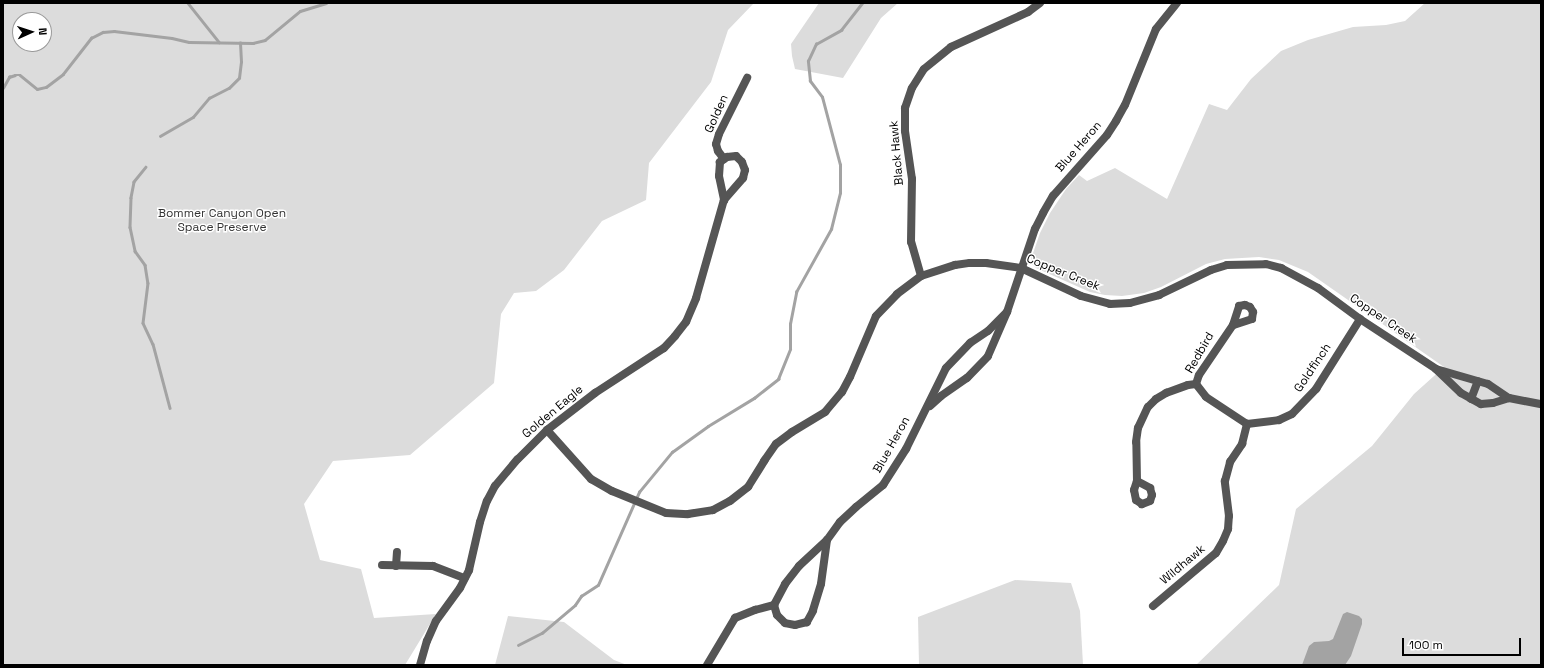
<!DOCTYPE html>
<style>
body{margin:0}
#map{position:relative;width:1544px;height:668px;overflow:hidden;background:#fff;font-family:"Space Grotesk",sans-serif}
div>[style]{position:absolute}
.green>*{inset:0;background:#dcdcdc}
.water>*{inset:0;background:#a3a3a3}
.stream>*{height:2.5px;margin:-1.25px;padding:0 1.25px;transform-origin:1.25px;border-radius:1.25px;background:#a3a3a3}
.street>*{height:8px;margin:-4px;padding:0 4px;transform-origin:4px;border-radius:4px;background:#555}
span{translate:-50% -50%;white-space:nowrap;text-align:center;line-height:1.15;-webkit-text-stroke:3px #fff;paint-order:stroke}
.street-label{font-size:12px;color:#000}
.park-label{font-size:12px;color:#333}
.frame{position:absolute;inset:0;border:4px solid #000;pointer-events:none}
.north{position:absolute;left:12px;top:12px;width:40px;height:40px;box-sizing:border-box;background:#fff;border:1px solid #999;border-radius:50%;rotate:87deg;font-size:11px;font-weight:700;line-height:16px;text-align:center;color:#000}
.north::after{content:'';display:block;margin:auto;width:14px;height:18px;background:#000;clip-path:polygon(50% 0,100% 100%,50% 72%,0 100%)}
.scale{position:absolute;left:1402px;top:638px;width:119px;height:18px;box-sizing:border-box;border:2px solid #000;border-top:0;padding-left:5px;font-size:12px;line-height:14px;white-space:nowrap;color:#000;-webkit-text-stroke:3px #fff;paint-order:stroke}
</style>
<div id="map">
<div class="green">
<div style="clip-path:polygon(evenodd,3px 3px,754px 3px,728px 30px,711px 82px,649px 163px,646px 200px,602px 221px,564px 270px,536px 291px,514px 293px,501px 314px,494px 383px,410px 455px,333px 461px,304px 504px,320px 560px,361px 569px,374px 618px,436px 614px,405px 665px,3px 665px,3px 3px,20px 20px,44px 20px,44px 44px,20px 44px,20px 20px)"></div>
<div style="clip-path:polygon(819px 3px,898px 3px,881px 18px,843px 78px,795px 69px,792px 56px,791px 44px)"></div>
<div style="clip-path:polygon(1425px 3px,1541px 3px,1541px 665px,1196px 665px,1279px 585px,1296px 509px,1372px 446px,1414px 394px,1444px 367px,1308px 272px,1279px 260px,1259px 257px,1225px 259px,1206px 264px,1161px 287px,1144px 293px,1122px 296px,1105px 295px,1090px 292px,1036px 268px,1032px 264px,1031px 259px,1040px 233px,1050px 213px,1066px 189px,1079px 175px,1087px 181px,1115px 168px,1167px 199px,1209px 104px,1227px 110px,1251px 79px,1281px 51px,1308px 40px,1353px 27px,1386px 25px,1405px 21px)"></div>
<div style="clip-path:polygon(1015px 580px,1071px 583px,1080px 611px,1083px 665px,919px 665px,918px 617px)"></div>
<div style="clip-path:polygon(508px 616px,564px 622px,614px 660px,627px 665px,495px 665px)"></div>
</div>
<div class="water">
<div style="clip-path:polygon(1347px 612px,1359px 616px,1362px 619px,1362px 624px,1351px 656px,1345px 665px,1302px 665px,1309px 646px,1314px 642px,1329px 641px,1333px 639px,1343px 614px)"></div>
</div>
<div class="stream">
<div style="left:188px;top:3px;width:50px;rotate:51.5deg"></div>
<div style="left:3px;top:88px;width:13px;rotate:-61deg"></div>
<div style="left:9px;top:77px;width:6px;rotate:-18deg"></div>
<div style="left:15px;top:75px;width:5px"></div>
<div style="left:20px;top:75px;width:22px;rotate:39deg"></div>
<div style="left:37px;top:89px;width:9px;rotate:-13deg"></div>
<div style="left:46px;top:87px;width:21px;rotate:-37deg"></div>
<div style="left:63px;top:74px;width:46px;rotate:-52.1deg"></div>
<div style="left:91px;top:38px;width:13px;rotate:-27deg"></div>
<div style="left:103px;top:32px;width:11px;rotate:-5deg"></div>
<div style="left:114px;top:31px;width:58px;rotate:6.9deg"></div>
<div style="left:172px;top:38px;width:17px;rotate:13deg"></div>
<div style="left:189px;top:42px;width:64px;rotate:0.9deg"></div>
<div style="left:253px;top:43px;width:12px;rotate:-14deg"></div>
<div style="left:265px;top:40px;width:45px;rotate:-39.6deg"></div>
<div style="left:300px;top:11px;width:27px;rotate:-17deg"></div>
<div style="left:160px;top:136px;width:38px;rotate:-30deg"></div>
<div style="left:193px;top:117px;width:25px;rotate:-50deg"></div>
<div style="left:209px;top:98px;width:22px;rotate:-27deg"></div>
<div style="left:229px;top:88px;width:14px;rotate:-45deg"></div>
<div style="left:239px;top:78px;width:16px;rotate:-83deg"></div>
<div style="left:241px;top:62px;width:19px;rotate:-93deg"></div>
<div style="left:146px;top:167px;width:19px;rotate:129deg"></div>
<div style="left:134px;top:182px;width:16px;rotate:101deg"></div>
<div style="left:131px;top:198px;width:29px;rotate:92deg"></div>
<div style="left:130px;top:227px;width:25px;rotate:78deg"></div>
<div style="left:135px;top:251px;width:17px;rotate:54deg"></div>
<div style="left:145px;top:265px;width:18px;rotate:81deg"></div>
<div style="left:148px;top:283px;width:40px;rotate:97.1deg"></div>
<div style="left:143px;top:323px;width:23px;rotate:65deg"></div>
<div style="left:153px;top:344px;width:66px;rotate:75.1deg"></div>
<div style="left:518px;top:645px;width:27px;rotate:-27deg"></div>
<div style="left:542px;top:633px;width:43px;rotate:-40.3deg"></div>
<div style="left:575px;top:605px;width:11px;rotate:-56deg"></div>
<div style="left:581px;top:596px;width:20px;rotate:-33deg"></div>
<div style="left:598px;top:585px;width:102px;rotate:-66.2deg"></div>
<div style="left:639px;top:492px;width:52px;rotate:-50.5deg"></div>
<div style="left:672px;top:452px;width:44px;rotate:-35.8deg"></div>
<div style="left:708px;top:426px;width:54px;rotate:-31.3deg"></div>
<div style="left:754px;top:398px;width:31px;rotate:-38deg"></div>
<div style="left:778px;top:379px;width:32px;rotate:-68deg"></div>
<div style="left:790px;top:349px;width:25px;rotate:-90deg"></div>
<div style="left:790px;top:324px;width:33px;rotate:-79deg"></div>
<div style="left:796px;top:292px;width:72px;rotate:-60.9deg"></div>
<div style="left:831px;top:229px;width:37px;rotate:-76deg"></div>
<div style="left:840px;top:193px;width:28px;rotate:-90deg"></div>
<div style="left:840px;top:165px;width:70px;rotate:-104.8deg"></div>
<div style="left:822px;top:97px;width:20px;rotate:-127deg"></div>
<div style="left:810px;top:81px;width:20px;rotate:-96deg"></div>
<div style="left:808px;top:61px;width:19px;rotate:-65deg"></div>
<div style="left:816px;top:44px;width:29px;rotate:-29deg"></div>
<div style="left:841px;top:30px;width:34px;rotate:-52deg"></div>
</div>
<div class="street">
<div style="left:724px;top:159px;width:10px;rotate:-127deg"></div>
<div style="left:718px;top:151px;width:7px;rotate:-106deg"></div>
<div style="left:716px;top:144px;width:10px;rotate:-73deg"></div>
<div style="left:719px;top:134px;width:63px;rotate:-63.4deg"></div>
<div style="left:921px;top:276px;width:35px;rotate:-106deg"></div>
<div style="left:911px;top:242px;width:63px;rotate:-89.1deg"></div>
<div style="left:912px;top:179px;width:49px;rotate:-98.3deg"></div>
<div style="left:905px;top:131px;width:23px;rotate:-90deg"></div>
<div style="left:905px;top:108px;width:21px;rotate:-71deg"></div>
<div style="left:912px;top:88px;width:22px;rotate:-58deg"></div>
<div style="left:924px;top:69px;width:35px;rotate:-39deg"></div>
<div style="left:951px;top:47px;width:85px;rotate:-24.4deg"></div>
<div style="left:1028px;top:12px;width:15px;rotate:-37deg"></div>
<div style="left:1437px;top:370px;width:33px;rotate:44deg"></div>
<div style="left:1461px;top:393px;width:23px;rotate:29deg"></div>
<div style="left:1481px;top:404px;width:12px;rotate:-5deg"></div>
<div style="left:1493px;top:403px;width:17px;rotate:-17deg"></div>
<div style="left:1196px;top:384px;width:16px;rotate:52deg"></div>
<div style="left:1206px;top:397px;width:49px;rotate:33.4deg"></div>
<div style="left:1247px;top:424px;width:32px;rotate:-7deg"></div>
<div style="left:1279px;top:420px;width:14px;rotate:-25deg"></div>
<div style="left:1292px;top:414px;width:35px;rotate:-46deg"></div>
<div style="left:1316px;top:389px;width:83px;rotate:-57.8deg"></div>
<div style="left:1196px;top:384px;width:9px;rotate:-72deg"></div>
<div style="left:1199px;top:375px;width:60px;rotate:-55.8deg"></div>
<div style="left:1233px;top:325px;width:20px;rotate:-72deg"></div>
<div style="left:1239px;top:306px;width:6px;rotate:-9deg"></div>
<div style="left:1245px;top:305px;width:5px;rotate:22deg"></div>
<div style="left:1250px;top:307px;width:6px;rotate:59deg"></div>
<div style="left:1253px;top:312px;width:7px;rotate:98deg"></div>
<div style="left:1252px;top:319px;width:20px;rotate:162deg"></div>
<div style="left:1471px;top:399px;width:19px;rotate:-69deg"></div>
<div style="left:930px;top:406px;width:15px;rotate:-42deg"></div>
<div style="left:941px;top:396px;width:32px;rotate:-35deg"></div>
<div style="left:967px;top:378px;width:30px;rotate:-46deg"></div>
<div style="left:988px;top:356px;width:48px;rotate:-66.6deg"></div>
<div style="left:1007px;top:312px;width:88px;rotate:-71.4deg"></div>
<div style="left:1035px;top:229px;width:18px;rotate:-63deg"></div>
<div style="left:1043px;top:213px;width:20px;rotate:-60deg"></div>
<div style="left:1053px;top:196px;width:81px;rotate:-48.5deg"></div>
<div style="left:1107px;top:135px;width:17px;rotate:-57deg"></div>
<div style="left:1116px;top:121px;width:18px;rotate:-61deg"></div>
<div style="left:1125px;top:105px;width:82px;rotate:-67.8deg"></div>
<div style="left:1156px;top:29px;width:33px;rotate:-51deg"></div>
<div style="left:547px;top:430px;width:66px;rotate:48.1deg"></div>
<div style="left:591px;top:479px;width:24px;rotate:30deg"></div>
<div style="left:612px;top:491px;width:58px;rotate:22.2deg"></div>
<div style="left:666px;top:513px;width:22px;rotate:3deg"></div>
<div style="left:688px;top:514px;width:25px;rotate:-9deg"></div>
<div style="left:713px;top:510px;width:19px;rotate:-28deg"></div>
<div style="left:730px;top:501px;width:23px;rotate:-38deg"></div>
<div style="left:748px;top:487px;width:31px;rotate:-58deg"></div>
<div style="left:764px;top:461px;width:21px;rotate:-55deg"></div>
<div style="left:776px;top:444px;width:20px;rotate:-37deg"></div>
<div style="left:792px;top:432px;width:39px;rotate:-31deg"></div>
<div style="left:825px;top:412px;width:26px;rotate:-50deg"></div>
<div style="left:842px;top:392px;width:17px;rotate:-62deg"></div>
<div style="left:850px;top:377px;width:66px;rotate:-66.9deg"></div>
<div style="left:876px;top:316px;width:30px;rotate:-46deg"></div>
<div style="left:897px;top:294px;width:30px;rotate:-37deg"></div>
<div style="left:921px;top:276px;width:36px;rotate:-18deg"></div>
<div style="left:955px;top:265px;width:15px;rotate:-8deg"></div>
<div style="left:970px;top:263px;width:16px"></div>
<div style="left:986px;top:263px;width:35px;rotate:8deg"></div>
<div style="left:1021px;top:268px;width:66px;rotate:25deg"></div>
<div style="left:1081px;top:296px;width:30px;rotate:15deg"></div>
<div style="left:1110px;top:304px;width:20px;rotate:-3deg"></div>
<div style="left:1130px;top:303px;width:30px;rotate:-15deg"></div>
<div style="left:1159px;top:295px;width:58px;rotate:-25.7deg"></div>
<div style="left:1211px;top:270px;width:17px;rotate:-17deg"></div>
<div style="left:1227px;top:265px;width:39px;rotate:-1deg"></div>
<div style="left:1266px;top:264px;width:16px;rotate:15deg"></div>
<div style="left:1281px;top:268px;width:42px;rotate:28.4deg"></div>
<div style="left:1318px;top:288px;width:52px;rotate:36.4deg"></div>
<div style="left:1360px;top:319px;width:91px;rotate:33.3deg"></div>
<div style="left:1436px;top:369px;width:54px;rotate:16.1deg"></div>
<div style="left:1488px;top:384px;width:25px;rotate:34deg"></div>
<div style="left:1509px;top:398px;width:33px;rotate:11deg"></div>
<div style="left:1137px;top:481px;width:15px;rotate:28deg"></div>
<div style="left:1150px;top:488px;width:7px;rotate:74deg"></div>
<div style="left:1152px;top:495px;width:6px;rotate:108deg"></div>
<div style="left:1150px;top:501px;width:9px;rotate:159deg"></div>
<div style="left:1142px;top:504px;width:7px;rotate:-146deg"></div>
<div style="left:1136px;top:500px;width:10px;rotate:-101deg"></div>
<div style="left:1134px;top:490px;width:9px;rotate:-72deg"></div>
<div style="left:1137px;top:481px;width:39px;rotate:-91deg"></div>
<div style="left:1136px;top:442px;width:14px;rotate:-82deg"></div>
<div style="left:1138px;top:428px;width:23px;rotate:-65deg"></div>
<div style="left:1148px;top:407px;width:11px;rotate:-45deg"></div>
<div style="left:1156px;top:399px;width:12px;rotate:-31deg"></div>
<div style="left:1166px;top:393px;width:23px;rotate:-20deg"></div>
<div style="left:1188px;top:385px;width:8px;rotate:-7deg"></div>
<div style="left:827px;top:540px;width:44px;rotate:97.8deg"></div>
<div style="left:821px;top:584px;width:28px;rotate:107deg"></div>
<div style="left:813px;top:611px;width:13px;rotate:119deg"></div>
<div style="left:807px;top:622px;width:12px;rotate:166deg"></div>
<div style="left:795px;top:625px;width:10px;rotate:-169deg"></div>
<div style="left:785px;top:623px;width:11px;rotate:-135deg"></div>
<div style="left:777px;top:615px;width:10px;rotate:-107deg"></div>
<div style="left:774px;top:605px;width:24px;rotate:-62deg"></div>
<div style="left:785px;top:584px;width:23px;rotate:-52deg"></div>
<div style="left:799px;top:566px;width:38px;rotate:-43deg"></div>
<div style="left:827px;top:540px;width:22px;rotate:-54deg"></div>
<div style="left:840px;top:522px;width:22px;rotate:-43deg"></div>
<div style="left:856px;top:507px;width:35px;rotate:-39deg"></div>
<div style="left:883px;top:485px;width:43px;rotate:-57.4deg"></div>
<div style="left:906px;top:449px;width:90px;rotate:-63.7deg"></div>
<div style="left:946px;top:368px;width:35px;rotate:-46deg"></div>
<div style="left:970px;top:343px;width:22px;rotate:-34deg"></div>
<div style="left:988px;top:331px;width:27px;rotate:-45deg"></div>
<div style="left:382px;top:565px;width:51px;rotate:1.1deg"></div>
<div style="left:433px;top:566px;width:34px;rotate:21deg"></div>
<div style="left:396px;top:566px;width:14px;rotate:-86deg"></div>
<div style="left:1153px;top:606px;width:82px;rotate:-40.1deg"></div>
<div style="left:1216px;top:553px;width:14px;rotate:-60deg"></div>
<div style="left:1223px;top:541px;width:13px;rotate:-67deg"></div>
<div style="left:1228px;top:529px;width:13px;rotate:-86deg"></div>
<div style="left:1229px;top:516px;width:35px;rotate:-97deg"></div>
<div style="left:1225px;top:481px;width:20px;rotate:-75deg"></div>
<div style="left:1230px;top:462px;width:22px;rotate:-56deg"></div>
<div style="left:1242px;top:444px;width:21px;rotate:-76deg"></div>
<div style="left:420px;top:665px;width:25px;rotate:-74deg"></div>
<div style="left:427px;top:641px;width:22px;rotate:-66deg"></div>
<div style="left:436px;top:621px;width:41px;rotate:-54deg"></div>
<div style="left:460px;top:588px;width:20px;rotate:-63deg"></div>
<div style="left:469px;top:570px;width:49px;rotate:-77.1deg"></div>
<div style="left:480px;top:522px;width:22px;rotate:-72deg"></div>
<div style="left:487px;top:501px;width:17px;rotate:-62deg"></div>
<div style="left:495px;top:486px;width:35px;rotate:-50deg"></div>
<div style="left:518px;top:459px;width:41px;rotate:-45deg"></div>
<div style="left:547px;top:430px;width:61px;rotate:-37.6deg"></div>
<div style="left:595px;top:393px;width:82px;rotate:-33.1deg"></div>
<div style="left:664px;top:348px;width:16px;rotate:-47deg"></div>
<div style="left:675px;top:336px;width:18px;rotate:-52deg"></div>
<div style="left:686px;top:322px;width:26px;rotate:-67deg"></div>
<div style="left:696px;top:298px;width:102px;rotate:-74.1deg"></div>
<div style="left:724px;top:200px;width:29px;rotate:-49deg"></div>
<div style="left:743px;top:178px;width:8px;rotate:-76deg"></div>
<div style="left:745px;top:170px;width:9px;rotate:-111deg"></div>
<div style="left:742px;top:162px;width:8px;rotate:-135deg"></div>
<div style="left:736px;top:156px;width:9px;rotate:174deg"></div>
<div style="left:727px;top:157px;width:9px;rotate:144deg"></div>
<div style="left:720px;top:162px;width:14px;rotate:94deg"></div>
<div style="left:719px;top:176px;width:25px;rotate:78deg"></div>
<div style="left:707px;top:665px;width:55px;rotate:-59.2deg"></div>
<div style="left:735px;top:618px;width:22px;rotate:-22deg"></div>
<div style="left:755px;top:610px;width:20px;rotate:-15deg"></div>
</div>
<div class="street-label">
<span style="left:717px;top:114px;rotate:-66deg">Golden</span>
<span style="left:1079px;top:147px;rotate:-49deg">Blue Heron</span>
<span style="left:897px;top:153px;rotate:-95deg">Black Hawk</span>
<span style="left:1063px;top:273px;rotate:22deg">Copper Creek</span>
<span style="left:1383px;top:319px;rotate:34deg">Copper Creek</span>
<span style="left:1200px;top:353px;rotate:-60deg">Redbird</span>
<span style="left:1313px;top:368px;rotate:-56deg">Goldfinch</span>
<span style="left:553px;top:412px;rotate:-40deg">Golden Eagle</span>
<span style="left:892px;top:445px;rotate:-61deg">Blue Heron</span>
<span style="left:1183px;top:565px;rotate:-40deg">Wildhawk</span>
</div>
<div class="park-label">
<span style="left:222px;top:221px">Bommer Canyon Open<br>Space Preserve</span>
</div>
<div class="frame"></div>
<div class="north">N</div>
<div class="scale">100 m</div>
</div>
